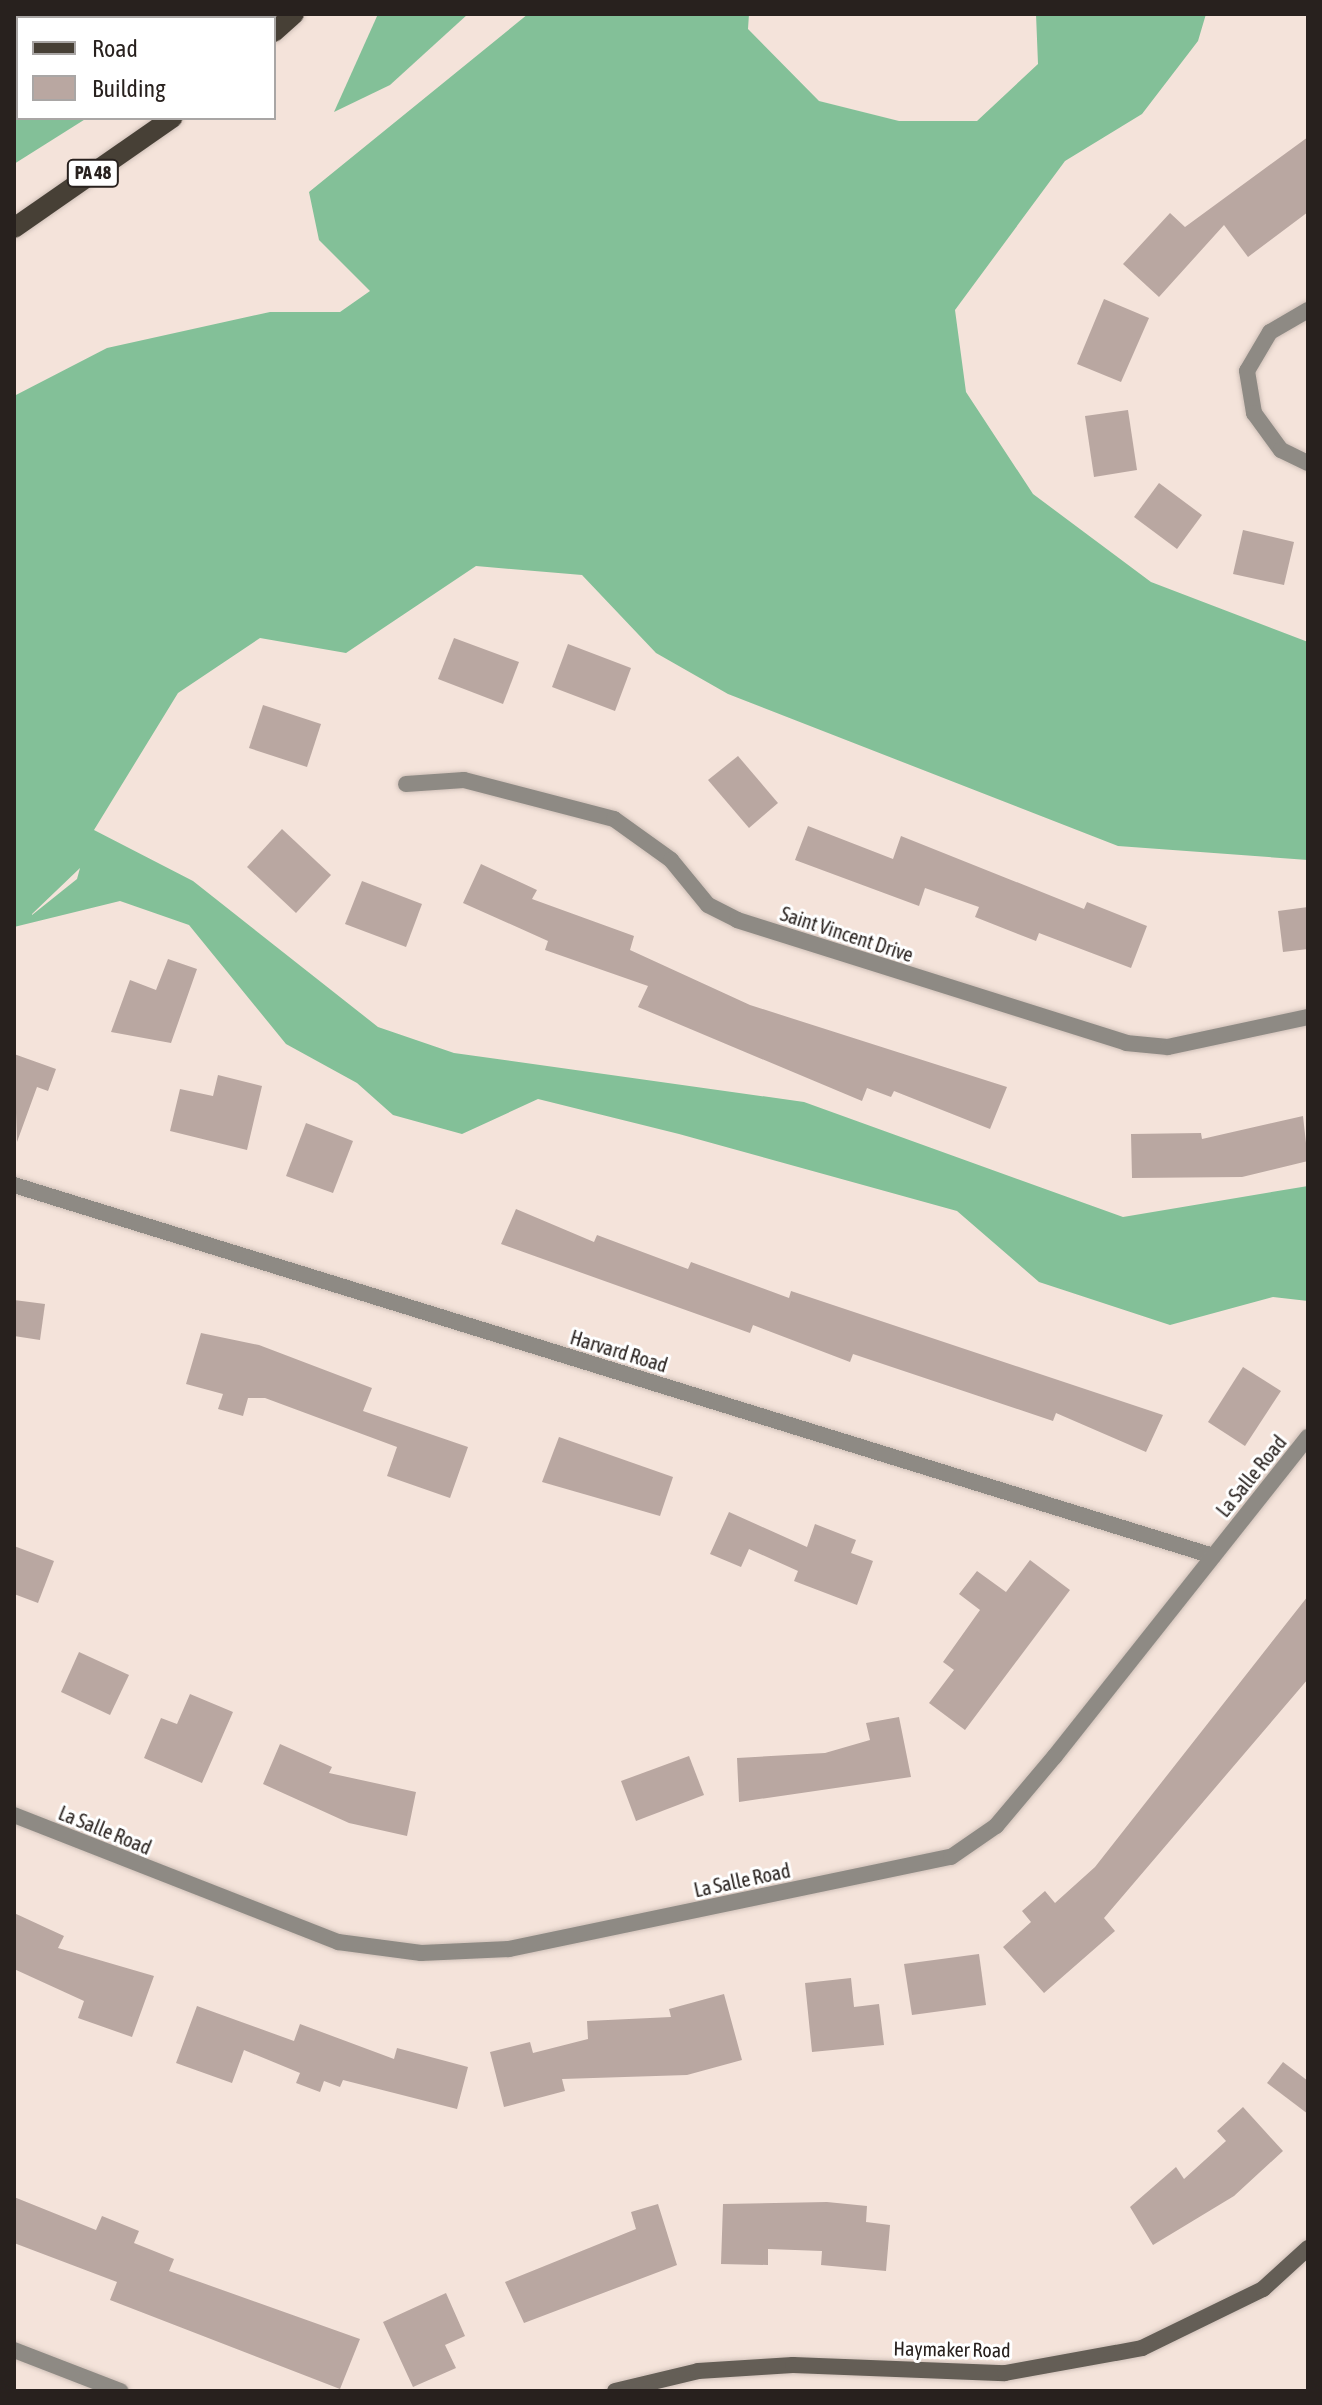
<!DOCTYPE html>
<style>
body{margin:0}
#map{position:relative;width:1322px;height:2405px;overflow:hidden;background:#f4e3da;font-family:"Asap Condensed",sans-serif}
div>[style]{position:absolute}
.forest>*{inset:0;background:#83c098}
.building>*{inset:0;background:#b9a7a1}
.roads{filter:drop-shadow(0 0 2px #cfc0b8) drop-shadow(0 0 2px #cfc0b8)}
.minor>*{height:16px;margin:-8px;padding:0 8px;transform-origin:8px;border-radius:8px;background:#8e8a84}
.secondary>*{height:16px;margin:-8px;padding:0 8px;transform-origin:8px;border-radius:8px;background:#645e56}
.primary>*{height:20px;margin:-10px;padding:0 10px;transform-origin:10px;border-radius:10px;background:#474036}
span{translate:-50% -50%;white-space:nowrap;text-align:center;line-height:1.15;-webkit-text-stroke:6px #fff;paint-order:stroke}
.shield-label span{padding:2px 6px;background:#fff;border:2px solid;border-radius:6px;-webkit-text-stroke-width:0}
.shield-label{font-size:18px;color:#28211e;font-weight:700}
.street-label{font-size:20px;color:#28211e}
.frame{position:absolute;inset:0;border:16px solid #28211e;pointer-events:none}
.legend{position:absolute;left:16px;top:16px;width:260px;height:104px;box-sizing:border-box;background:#fff;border:2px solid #a9a6a5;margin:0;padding:10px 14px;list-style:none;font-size:24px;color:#28211e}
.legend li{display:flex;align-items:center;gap:16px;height:40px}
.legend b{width:40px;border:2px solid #a9a6a5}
</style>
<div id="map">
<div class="forest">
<div style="clip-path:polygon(14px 14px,197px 14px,18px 18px,18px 118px,87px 118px,14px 164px)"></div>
<div style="clip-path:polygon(378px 14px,468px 14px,390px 85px,334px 112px)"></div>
<div style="clip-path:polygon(evenodd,528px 14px,749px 14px,748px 29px,819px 101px,899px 121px,977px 121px,1038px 64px,1036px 14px,1206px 14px,1198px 41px,1142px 114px,1065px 161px,955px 310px,966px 392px,1033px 494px,1151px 582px,1308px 642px,1308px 860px,1118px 846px,728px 694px,656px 653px,582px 575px,476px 566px,346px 653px,260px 638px,178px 693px,94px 830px,193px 881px,378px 1027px,454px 1053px,804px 1102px,1123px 1217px,1308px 1186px,1308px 1301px,1273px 1297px,1170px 1325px,1039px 1282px,957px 1211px,679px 1134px,538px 1099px,462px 1134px,393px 1115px,357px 1083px,286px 1044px,189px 925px,120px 901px,14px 927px,14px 396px,107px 348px,270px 312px,340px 312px,370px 291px,319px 240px,309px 192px,528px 14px,80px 868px,77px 879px,32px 915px,32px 914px,80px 868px)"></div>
</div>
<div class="building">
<div style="clip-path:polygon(1308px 137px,1308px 212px,1248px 257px,1224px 225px,1159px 297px,1123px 264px,1170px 213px,1185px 227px)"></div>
<div style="clip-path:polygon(1104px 299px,1149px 318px,1121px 382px,1077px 364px)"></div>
<div style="clip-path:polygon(1128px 410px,1137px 470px,1094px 477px,1085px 416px)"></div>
<div style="clip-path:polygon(1159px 483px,1202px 515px,1177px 549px,1134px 517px)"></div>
<div style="clip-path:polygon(1243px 530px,1294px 542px,1284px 585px,1233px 574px)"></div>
<div style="clip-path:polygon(454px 638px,519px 662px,503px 704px,438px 679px)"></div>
<div style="clip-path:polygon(568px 644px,631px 668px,615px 711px,552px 687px)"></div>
<div style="clip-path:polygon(263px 705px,321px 724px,307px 767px,249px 748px)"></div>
<div style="clip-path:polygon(738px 756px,778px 803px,749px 828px,708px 780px)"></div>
<div style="clip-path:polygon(808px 826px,893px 859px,901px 836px,1084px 909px,1087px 902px,1147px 926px,1131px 968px,1039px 933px,1036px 941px,975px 917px,979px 907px,925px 888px,919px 906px,795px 860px)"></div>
<div style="clip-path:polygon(282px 829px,331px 875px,296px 913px,247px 867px)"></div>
<div style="clip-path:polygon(481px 864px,537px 890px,532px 899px,634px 936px,630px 950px,750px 1005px,1007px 1087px,990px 1129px,894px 1091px,891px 1097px,867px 1088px,862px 1101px,638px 1007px,648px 986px,545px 950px,548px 941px,463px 903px)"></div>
<div style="clip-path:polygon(362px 881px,422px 904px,406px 947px,345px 924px)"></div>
<div style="clip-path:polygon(1308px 907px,1308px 949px,1283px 952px,1278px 911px)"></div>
<div style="clip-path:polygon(168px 959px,197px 969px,171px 1043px,111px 1032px,130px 980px,156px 990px)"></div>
<div style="clip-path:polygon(14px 1054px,56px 1069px,48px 1091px,37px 1087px,17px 1142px)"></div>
<div style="clip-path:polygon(218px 1075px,262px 1086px,247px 1150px,170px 1131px,180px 1089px,213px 1096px)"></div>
<div style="clip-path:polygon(1303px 1116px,1308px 1161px,1242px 1177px,1132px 1178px,1131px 1134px,1201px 1133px,1202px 1139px)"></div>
<div style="clip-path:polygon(306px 1123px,353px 1141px,333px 1193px,286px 1176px)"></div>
<div style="clip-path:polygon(516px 1209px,594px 1242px,597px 1235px,688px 1269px,691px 1262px,789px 1298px,791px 1291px,1163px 1415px,1146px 1452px,1056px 1413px,1053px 1421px,853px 1354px,850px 1362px,753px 1325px,750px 1333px,501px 1244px)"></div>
<div style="clip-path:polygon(14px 1300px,45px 1304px,40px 1340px,14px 1336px)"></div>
<div style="clip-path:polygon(201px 1333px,259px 1345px,372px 1388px,363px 1411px,468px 1447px,450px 1498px,387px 1476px,397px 1447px,265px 1398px,248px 1398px,243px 1416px,218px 1409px,223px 1394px,186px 1384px)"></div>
<div style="clip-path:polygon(1243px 1367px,1281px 1391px,1245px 1446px,1208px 1422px)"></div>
<div style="clip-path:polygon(559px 1437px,673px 1477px,660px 1516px,542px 1482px)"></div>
<div style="clip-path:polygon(729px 1512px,807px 1547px,815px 1524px,856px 1540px,851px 1553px,873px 1561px,857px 1605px,794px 1581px,798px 1571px,749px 1549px,741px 1567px,710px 1554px)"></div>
<div style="clip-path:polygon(14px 1546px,54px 1561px,38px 1603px,14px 1594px)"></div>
<div style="clip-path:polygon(1030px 1560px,1070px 1590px,965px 1730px,929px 1703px,954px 1670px,943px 1662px,980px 1610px,959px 1594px,977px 1571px,1006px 1592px)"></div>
<div style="clip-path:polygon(1308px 1596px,1308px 1679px,1104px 1918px,1115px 1931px,1044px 1993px,1003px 1947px,1031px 1922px,1022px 1911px,1045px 1891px,1055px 1903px,1095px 1867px)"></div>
<div style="clip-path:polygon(79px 1652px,129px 1675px,110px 1715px,61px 1692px)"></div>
<div style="clip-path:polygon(190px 1694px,233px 1712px,202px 1783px,144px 1758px,161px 1718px,177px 1724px)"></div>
<div style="clip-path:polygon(899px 1717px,911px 1777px,739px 1802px,737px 1758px,825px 1753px,870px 1740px,866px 1723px)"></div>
<div style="clip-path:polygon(280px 1744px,332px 1767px,329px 1773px,416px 1792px,407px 1836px,349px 1823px,263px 1784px)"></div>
<div style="clip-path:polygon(689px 1756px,704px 1795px,636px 1821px,621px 1781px)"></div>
<div style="clip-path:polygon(14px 1913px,64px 1936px,58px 1948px,154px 1976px,132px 2037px,78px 2018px,84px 2001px,14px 1969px)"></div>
<div style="clip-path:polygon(979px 1954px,986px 2005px,912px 2015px,904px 1964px)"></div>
<div style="clip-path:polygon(851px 1978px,854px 2007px,879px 2004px,884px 2045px,812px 2052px,805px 1983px)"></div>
<div style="clip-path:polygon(724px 1994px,742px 2060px,687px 2075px,562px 2079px,565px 2091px,504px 2107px,490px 2052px,530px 2042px,533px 2053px,588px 2039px,587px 2021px,671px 2017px,669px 2009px)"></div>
<div style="clip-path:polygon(197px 2006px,294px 2041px,300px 2024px,394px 2059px,397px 2048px,468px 2067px,457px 2109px,343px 2080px,340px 2087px,324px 2081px,320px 2092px,296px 2083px,300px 2073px,244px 2050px,232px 2083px,176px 2063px)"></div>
<div style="clip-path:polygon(1283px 2062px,1308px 2081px,1308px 2114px,1267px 2083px)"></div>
<div style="clip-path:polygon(1243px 2107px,1283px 2151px,1234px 2196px,1153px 2245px,1130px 2207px,1176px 2167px,1184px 2179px,1226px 2141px,1217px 2131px)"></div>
<div style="clip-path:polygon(14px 2197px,96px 2230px,102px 2216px,139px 2231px,134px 2243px,174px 2259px,169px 2271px,360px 2339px,340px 2389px,110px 2300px,117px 2282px,14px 2243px)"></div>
<div style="clip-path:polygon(827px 2202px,867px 2206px,866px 2222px,890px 2225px,886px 2271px,821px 2265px,822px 2251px,768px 2249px,768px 2265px,721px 2264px,723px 2204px)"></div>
<div style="clip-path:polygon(658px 2204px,677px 2265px,524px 2323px,505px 2282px,636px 2229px,631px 2212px)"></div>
<div style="clip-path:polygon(446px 2293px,465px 2336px,445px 2345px,456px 2368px,413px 2387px,383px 2322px)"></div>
</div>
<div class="roads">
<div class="minor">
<div style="left:1308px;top:310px;width:44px;rotate:149.9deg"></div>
<div style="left:1270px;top:332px;width:45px;rotate:120.5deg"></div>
<div style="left:1247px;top:371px;width:43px;rotate:80.5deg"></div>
<div style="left:1254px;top:413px;width:46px;rotate:53.9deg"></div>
<div style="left:1281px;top:450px;width:30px;rotate:26deg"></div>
<div style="left:406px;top:784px;width:58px;rotate:-3.9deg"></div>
<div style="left:464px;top:780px;width:155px;rotate:14.6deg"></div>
<div style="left:614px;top:819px;width:70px;rotate:35.7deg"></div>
<div style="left:671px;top:860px;width:58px;rotate:50.6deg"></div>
<div style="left:708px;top:905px;width:33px;rotate:27deg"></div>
<div style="left:737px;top:920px;width:408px;rotate:17.5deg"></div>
<div style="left:1126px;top:1043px;width:42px;rotate:5.4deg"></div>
<div style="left:1168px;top:1047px;width:143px;rotate:-12.1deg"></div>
<div style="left:14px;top:1185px;width:1255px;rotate:17.19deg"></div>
<div style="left:14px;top:1815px;width:348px;rotate:21.4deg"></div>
<div style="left:338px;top:1942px;width:84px;rotate:7.5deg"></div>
<div style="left:421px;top:1953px;width:88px;rotate:-2.6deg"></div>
<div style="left:509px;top:1949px;width:451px;rotate:-11.8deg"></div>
<div style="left:951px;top:1857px;width:55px;rotate:-34.6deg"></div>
<div style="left:996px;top:1826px;width:92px;rotate:-49.9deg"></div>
<div style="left:1055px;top:1756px;width:407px;rotate:-51.6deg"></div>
<div style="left:14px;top:2350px;width:114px;rotate:21.1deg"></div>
</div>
<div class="secondary">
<div style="left:615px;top:2391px;width:85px;rotate:-13.5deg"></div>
<div style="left:698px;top:2371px;width:95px;rotate:-3.6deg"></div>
<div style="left:793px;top:2365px;width:212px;rotate:2.2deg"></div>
<div style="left:1005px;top:2373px;width:139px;rotate:-10.3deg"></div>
<div style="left:1142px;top:2348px;width:135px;rotate:-26deg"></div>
<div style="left:1263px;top:2289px;width:61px;rotate:-42.3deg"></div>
</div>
<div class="primary">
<div style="left:274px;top:32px;width:27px;rotate:-42deg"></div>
<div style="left:14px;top:228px;width:193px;rotate:-34.8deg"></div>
</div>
</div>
<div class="shield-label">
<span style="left:93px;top:173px">PA 48</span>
</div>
<div class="street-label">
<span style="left:847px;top:934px;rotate:18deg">Saint Vincent Drive</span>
<span style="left:619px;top:1351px;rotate:17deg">Harvard Road</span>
<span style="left:1251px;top:1476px;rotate:-51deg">La Salle Road</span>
<span style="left:105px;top:1830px;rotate:22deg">La Salle Road</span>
<span style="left:742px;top:1880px;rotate:-12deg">La Salle Road</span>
<span style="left:952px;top:2349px;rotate:1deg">Haymaker Road</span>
</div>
<div class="frame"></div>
<ul class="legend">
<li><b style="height:10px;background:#474036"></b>Road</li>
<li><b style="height:22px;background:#b9a7a1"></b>Building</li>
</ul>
</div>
